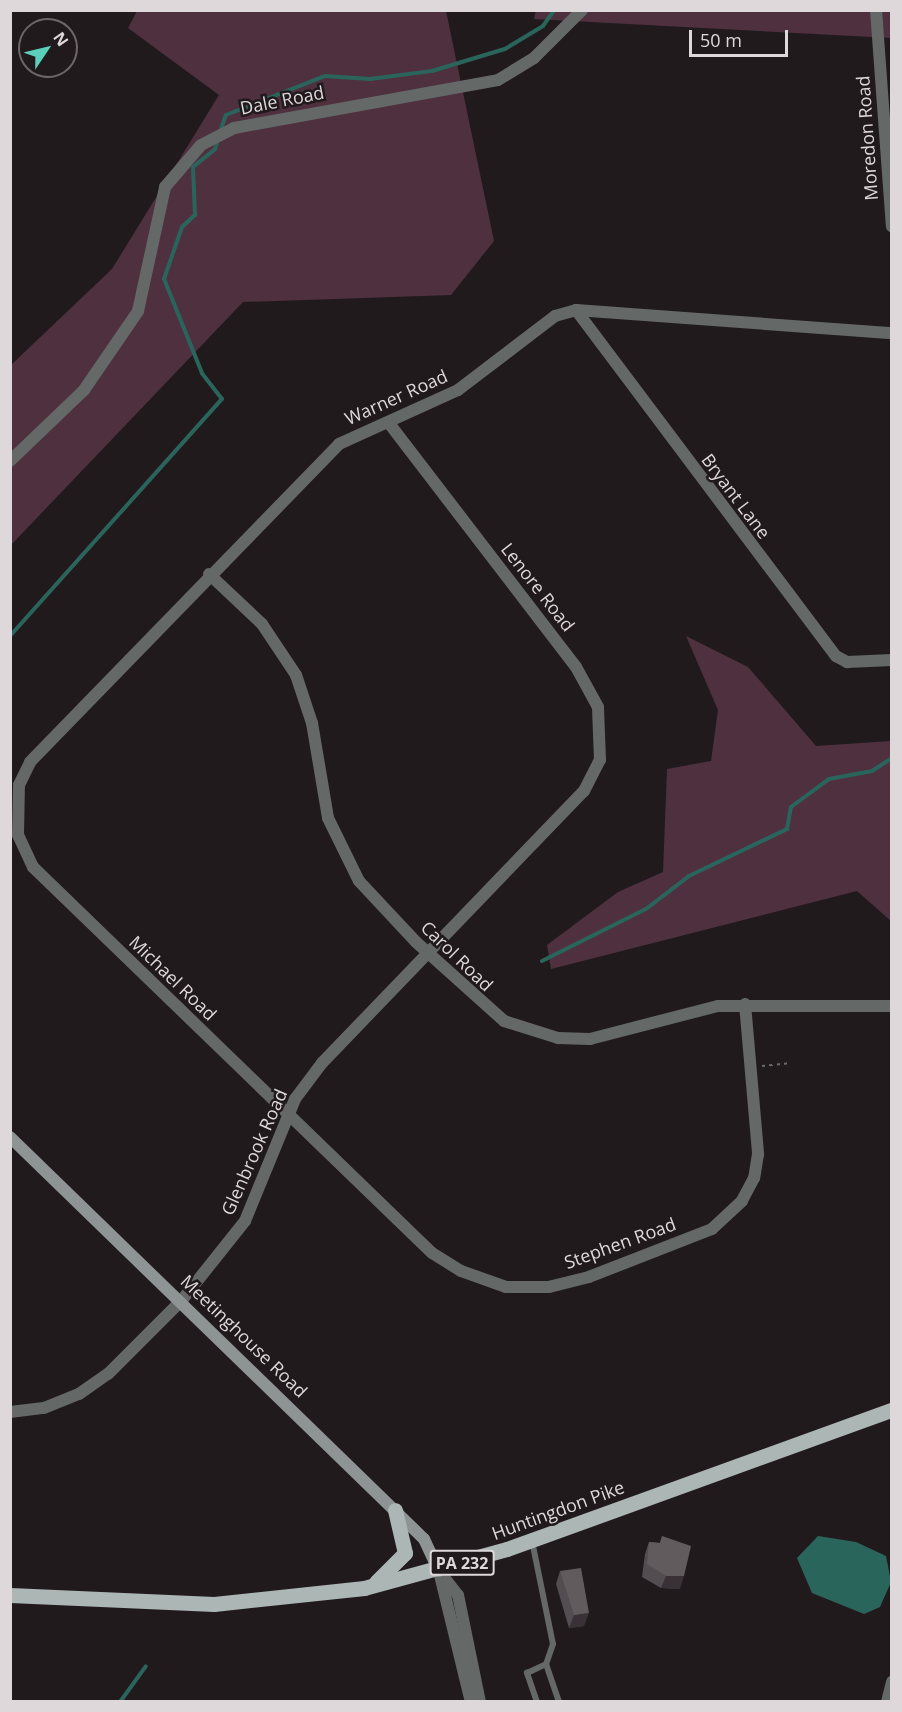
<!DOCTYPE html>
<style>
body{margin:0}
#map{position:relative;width:902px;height:1712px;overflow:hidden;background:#211a1d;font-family:"Open Sans",sans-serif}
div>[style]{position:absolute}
.green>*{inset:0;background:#4f303f}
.water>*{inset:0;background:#2a655c}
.stream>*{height:4px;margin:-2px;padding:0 2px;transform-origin:2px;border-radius:2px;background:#2a655c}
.path>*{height:2px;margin-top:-1px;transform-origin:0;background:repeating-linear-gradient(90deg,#6f686b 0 3px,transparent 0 7.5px)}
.lane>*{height:6px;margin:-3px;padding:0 3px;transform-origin:3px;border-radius:3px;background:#646867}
.street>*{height:12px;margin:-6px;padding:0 6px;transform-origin:6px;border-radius:6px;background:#646867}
.secondary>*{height:12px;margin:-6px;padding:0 6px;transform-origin:6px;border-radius:6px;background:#8d9493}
.primary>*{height:15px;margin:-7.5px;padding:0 7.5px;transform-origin:7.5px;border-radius:7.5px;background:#acb6b4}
.wall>*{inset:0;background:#534c50}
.shaded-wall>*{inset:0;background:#393135}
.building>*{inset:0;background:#625b5e}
span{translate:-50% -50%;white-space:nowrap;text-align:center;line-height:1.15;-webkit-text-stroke:5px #211a1d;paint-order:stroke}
.shield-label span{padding:2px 4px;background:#211a1d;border:2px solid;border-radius:4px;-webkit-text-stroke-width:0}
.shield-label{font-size:16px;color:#ded8db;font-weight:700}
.street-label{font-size:18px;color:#ded8db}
.frame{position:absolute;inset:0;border:12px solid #ded8db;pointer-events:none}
.north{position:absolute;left:18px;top:18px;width:60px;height:60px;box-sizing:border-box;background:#211a1d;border:2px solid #6d6669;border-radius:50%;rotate:55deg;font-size:16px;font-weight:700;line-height:24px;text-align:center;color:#ded8db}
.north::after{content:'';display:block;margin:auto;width:21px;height:27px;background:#5bcebc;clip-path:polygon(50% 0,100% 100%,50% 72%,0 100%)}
.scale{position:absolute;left:689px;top:30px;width:99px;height:27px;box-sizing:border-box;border:3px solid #ded8db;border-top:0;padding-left:8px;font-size:18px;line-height:21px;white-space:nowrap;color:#ded8db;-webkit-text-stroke:4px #211a1d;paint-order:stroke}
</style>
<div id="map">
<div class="green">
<div style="clip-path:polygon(536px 10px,891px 11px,891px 38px,534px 19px)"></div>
<div style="clip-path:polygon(137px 11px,446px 11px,494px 241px,451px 295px,243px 302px,11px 545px,11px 365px,112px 269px,219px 95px,128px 28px)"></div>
<div style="clip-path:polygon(686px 636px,748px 667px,816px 746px,891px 741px,891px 921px,857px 891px,551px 969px,547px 945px,618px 892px,663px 872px,667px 769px,711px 761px,718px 710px)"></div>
</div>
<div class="water">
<div style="clip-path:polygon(818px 1536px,856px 1542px,886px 1556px,891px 1582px,880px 1607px,864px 1614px,812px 1593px,797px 1558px)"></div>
</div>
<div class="stream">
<div style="left:220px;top:132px;width:18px;rotate:-71deg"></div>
<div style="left:226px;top:115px;width:106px;rotate:-21.5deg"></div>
<div style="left:325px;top:76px;width:45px;rotate:3.8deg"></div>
<div style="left:370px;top:79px;width:63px;rotate:-7.4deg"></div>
<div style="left:432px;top:71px;width:76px;rotate:-16.8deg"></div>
<div style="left:505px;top:49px;width:44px;rotate:-31.2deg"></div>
<div style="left:543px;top:26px;width:19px;rotate:-55deg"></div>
<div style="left:10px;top:636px;width:318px;rotate:-48.2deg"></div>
<div style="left:222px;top:399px;width:33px;rotate:-128deg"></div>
<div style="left:202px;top:373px;width:101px;rotate:-112deg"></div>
<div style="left:164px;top:279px;width:55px;rotate:-70.9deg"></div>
<div style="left:182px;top:227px;width:18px;rotate:-43deg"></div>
<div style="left:195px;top:215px;width:48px;rotate:-92.4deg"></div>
<div style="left:193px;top:167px;width:28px;rotate:-39deg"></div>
<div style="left:215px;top:149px;width:10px;rotate:-73deg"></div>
<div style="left:542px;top:961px;width:116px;rotate:-26.6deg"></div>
<div style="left:646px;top:909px;width:54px;rotate:-37.5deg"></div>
<div style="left:689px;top:876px;width:109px;rotate:-25.6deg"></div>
<div style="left:787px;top:829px;width:22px;rotate:-80deg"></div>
<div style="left:791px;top:807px;width:47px;rotate:-36.4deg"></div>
<div style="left:829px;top:779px;width:44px;rotate:-10.5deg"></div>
<div style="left:872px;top:771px;width:24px;rotate:-33deg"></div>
<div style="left:120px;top:1702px;width:44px;rotate:-54.2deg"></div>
</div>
<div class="path">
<div style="left:762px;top:1066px;width:27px;rotate:-6deg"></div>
</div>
<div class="lane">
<div style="left:532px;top:1541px;width:105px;rotate:78.5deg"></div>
<div style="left:553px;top:1644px;width:21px;rotate:109deg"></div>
<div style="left:546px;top:1664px;width:40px;rotate:71.1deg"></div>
<div style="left:537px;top:1702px;width:31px;rotate:-109deg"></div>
<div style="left:527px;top:1673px;width:21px;rotate:-25deg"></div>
</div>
<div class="street">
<div style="left:876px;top:10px;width:217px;rotate:85.8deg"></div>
<div style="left:576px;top:310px;width:433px;rotate:53.1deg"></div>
<div style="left:836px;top:656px;width:13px;rotate:29deg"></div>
<div style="left:847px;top:662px;width:45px;rotate:-2.5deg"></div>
<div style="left:10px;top:461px;width:103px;rotate:-43.8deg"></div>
<div style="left:84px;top:390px;width:96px;rotate:-55.6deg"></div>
<div style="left:138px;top:311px;width:127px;rotate:-77.7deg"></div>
<div style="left:165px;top:187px;width:55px;rotate:-49.4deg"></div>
<div style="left:201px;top:145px;width:37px;rotate:-27deg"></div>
<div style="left:234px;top:128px;width:268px;rotate:-10.3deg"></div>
<div style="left:498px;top:80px;width:42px;rotate:-31.4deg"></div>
<div style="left:534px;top:58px;width:68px;rotate:-45deg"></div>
<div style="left:209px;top:574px;width:73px;rotate:43.3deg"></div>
<div style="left:262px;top:624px;width:61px;rotate:56.3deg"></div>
<div style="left:296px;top:675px;width:51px;rotate:71.6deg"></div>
<div style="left:312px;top:723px;width:96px;rotate:80.4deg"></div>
<div style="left:328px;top:818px;width:70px;rotate:63.8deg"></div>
<div style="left:359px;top:881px;width:83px;rotate:46.9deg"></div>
<div style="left:416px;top:942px;width:118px;rotate:41.9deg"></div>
<div style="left:504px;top:1021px;width:57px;rotate:17.5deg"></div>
<div style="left:558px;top:1038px;width:32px;rotate:2deg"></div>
<div style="left:590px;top:1039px;width:132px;rotate:-14.5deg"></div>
<div style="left:718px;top:1006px;width:174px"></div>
<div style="left:745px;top:1004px;width:151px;rotate:85deg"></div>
<div style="left:758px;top:1154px;width:24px;rotate:99deg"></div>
<div style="left:754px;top:1178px;width:26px;rotate:118deg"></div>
<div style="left:742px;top:1201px;width:41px;rotate:137deg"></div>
<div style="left:712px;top:1229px;width:132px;rotate:158.7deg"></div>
<div style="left:589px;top:1277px;width:41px;rotate:166deg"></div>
<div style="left:549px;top:1287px;width:43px;rotate:180deg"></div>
<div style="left:506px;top:1287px;width:48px;rotate:-160.4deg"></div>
<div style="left:461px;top:1271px;width:34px;rotate:-148deg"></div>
<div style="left:432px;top:1253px;width:555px;rotate:-135.95deg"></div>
<div style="left:33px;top:867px;width:35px;rotate:-115deg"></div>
<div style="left:18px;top:835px;width:50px;rotate:-88.9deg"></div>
<div style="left:19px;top:785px;width:25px;rotate:-64deg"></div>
<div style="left:30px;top:762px;width:443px;rotate:-45.8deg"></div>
<div style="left:339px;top:444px;width:131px;rotate:-24.4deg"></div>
<div style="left:458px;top:390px;width:122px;rotate:-37.3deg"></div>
<div style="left:555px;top:316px;width:22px;rotate:-16deg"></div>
<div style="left:576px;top:310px;width:317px;rotate:4.2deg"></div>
<div style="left:10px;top:1412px;width:34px;rotate:-7deg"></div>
<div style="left:44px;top:1408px;width:38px;rotate:-22deg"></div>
<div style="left:79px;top:1394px;width:35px;rotate:-35deg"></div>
<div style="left:108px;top:1374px;width:105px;rotate:-45deg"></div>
<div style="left:182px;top:1300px;width:101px;rotate:-51.4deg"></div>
<div style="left:245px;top:1221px;width:132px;rotate:-67.7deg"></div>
<div style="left:295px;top:1099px;width:45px;rotate:-53.1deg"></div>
<div style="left:322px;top:1063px;width:378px;rotate:-46.1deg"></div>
<div style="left:584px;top:791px;width:35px;rotate:-63deg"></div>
<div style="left:600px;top:760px;width:53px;rotate:-92.2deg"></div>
<div style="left:598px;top:707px;width:46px;rotate:-118.8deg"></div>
<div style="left:576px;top:667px;width:307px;rotate:-127.5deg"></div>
<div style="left:439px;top:1571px;width:31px;rotate:52deg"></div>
<div style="left:458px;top:1595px;width:109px;rotate:78.4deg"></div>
<div style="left:440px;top:1575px;width:131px;rotate:76.3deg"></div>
<div style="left:887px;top:1702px;width:21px;rotate:-76deg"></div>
</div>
<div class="secondary">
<div style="left:10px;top:1137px;width:577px;rotate:44.16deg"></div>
<div style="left:424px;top:1539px;width:35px;rotate:65deg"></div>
</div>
<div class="primary">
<div style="left:376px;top:1582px;width:41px;rotate:-45deg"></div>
<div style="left:405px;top:1553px;width:44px;rotate:-103.1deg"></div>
<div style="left:10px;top:1595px;width:204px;rotate:2.5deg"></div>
<div style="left:214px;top:1604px;width:151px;rotate:-6.1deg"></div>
<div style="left:364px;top:1588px;width:148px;rotate:-15.3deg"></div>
<div style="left:507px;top:1549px;width:409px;rotate:-19.9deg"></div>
</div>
<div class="wall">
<div style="clip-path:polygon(662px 1536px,680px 1589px,661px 1588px,642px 1577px,645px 1554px,649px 1542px,660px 1543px)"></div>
<div style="clip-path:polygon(560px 1571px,584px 1626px,569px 1628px,556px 1584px)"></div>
</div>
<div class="shaded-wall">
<div style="clip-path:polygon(666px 1576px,684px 1576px,680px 1589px,661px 1588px)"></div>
<div style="clip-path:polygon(589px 1613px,584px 1626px,569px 1628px,574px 1615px)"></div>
</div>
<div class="building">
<div style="clip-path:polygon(662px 1536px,691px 1546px,684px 1576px,666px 1576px,647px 1564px,649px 1542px,660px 1543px)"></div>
<div style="clip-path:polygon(581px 1568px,589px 1613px,574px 1615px,560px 1571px)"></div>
</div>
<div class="shield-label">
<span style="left:462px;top:1563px">PA 232</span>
</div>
<div class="street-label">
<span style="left:282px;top:100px;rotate:-11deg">Dale Road</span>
<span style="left:867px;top:138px;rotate:-94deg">Moredon Road</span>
<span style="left:396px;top:397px;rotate:-24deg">Warner Road</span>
<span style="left:736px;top:496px;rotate:53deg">Bryant Lane</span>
<span style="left:538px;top:587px;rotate:52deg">Lenore Road</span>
<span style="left:457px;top:956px;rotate:44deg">Carol Road</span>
<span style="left:173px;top:978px;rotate:44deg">Michael Road</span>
<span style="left:254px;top:1152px;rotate:-66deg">Glenbrook Road</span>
<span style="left:620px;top:1243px;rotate:-20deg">Stephen Road</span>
<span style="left:244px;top:1336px;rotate:44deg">Meetinghouse Road</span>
<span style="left:558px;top:1510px;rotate:-20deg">Huntingdon Pike</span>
</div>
<div class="frame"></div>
<div class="north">N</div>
<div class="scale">50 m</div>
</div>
